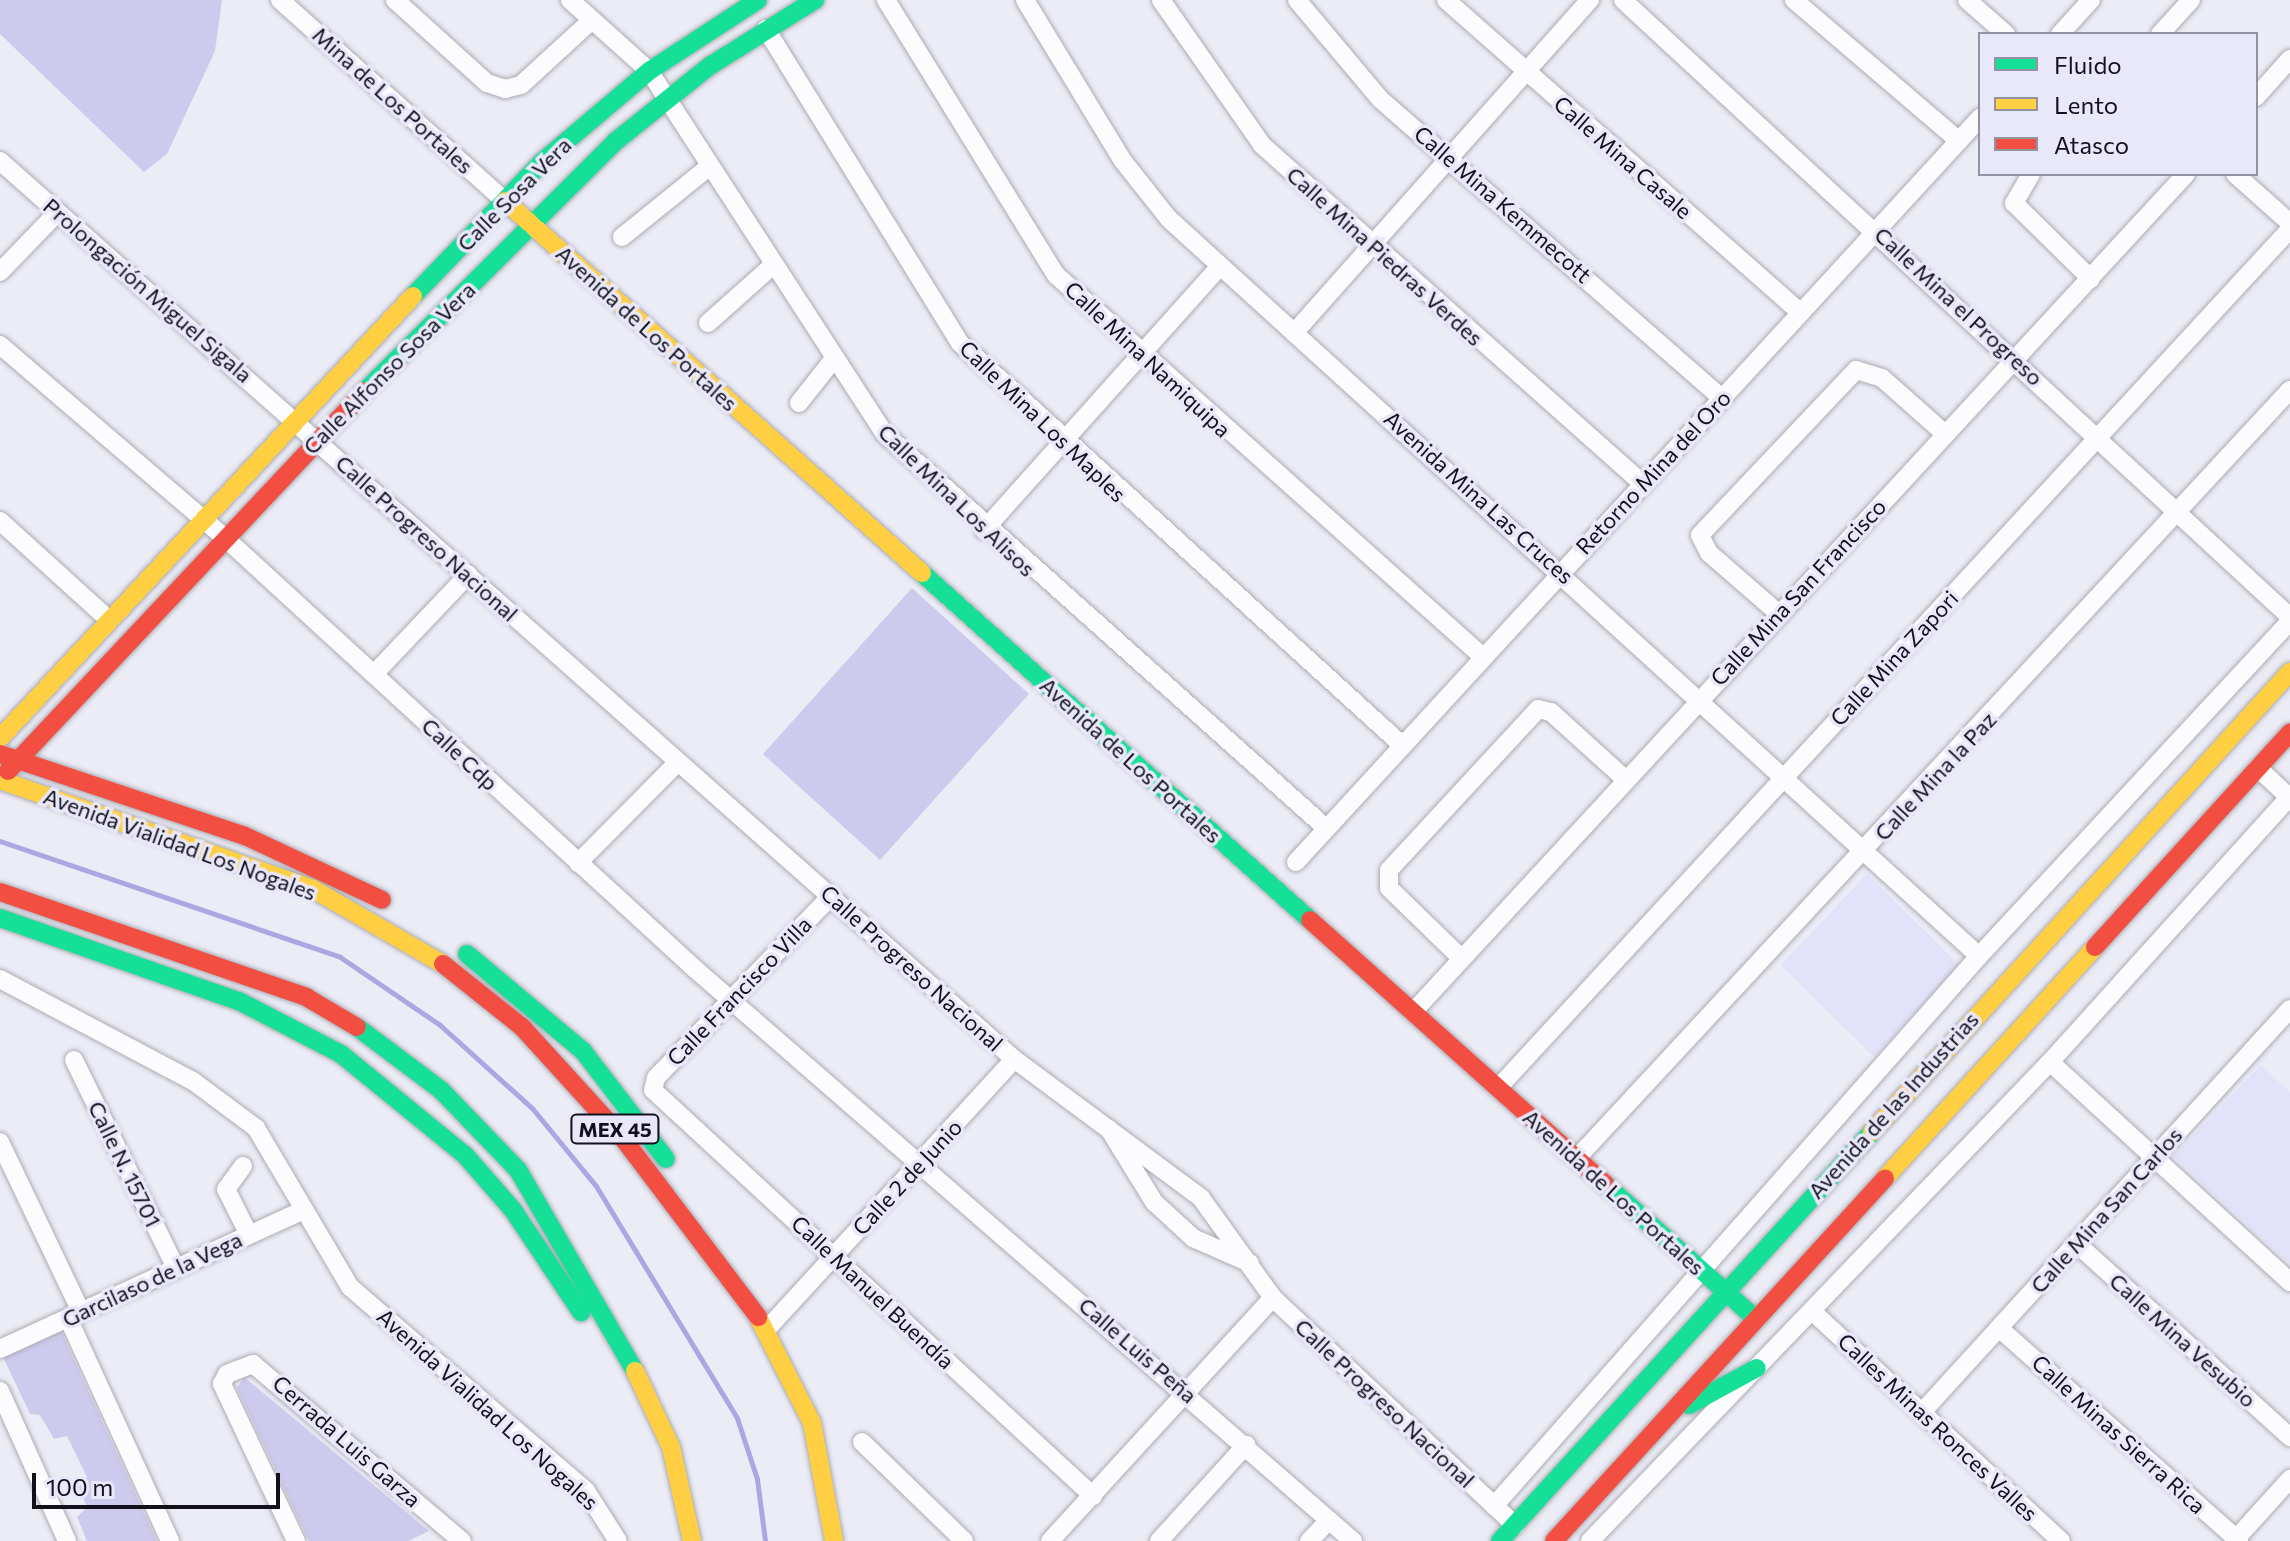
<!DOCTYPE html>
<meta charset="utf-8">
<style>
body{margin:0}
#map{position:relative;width:2290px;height:1541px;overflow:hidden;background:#ececf6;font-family:Commissioner,sans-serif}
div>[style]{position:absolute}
.built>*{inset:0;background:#e3e2fb}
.green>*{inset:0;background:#cecaee}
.stream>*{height:5px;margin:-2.5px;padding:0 2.5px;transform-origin:2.5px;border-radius:2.5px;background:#aea6e3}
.roads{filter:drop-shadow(0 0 2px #ababb4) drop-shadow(0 0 2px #ababb4)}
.street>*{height:18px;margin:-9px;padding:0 9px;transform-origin:9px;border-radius:9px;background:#fcfcfe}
.fast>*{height:18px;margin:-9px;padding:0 9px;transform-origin:9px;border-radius:9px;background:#16e098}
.slow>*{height:18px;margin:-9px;padding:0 9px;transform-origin:9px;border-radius:9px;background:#ffcf43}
.jam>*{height:18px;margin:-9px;padding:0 9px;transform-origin:9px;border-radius:9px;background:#f24e42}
span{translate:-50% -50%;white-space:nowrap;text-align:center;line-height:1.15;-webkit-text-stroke:7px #e9e8fa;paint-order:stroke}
.shield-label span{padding:2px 6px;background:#e9e8fa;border:2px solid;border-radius:6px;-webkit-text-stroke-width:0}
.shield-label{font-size:20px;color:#12111b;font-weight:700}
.street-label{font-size:22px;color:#12111b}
.legend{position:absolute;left:1978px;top:32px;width:280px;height:144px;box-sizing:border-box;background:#e9e8fa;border:2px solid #9392a1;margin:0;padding:10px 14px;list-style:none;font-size:24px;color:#12111b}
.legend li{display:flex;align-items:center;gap:16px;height:40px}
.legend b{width:40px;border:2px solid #9392a1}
.scale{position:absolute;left:32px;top:1473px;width:248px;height:36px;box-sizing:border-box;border:4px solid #12111b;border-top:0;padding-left:10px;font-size:24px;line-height:28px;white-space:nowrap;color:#12111b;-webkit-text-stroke:6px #e9e8fa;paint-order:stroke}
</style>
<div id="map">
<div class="built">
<div style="clip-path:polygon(1867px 874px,1959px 965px,1874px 1057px,1781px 965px)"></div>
<div style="clip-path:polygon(2261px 1065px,2290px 1092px,2290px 1264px,2173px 1156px)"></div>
</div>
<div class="green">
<div style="clip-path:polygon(0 0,222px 0,215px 51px,167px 154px,144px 172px,0 34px)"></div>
<div style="clip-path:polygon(912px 588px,1029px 694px,880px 860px,763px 754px)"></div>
<div style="clip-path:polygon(60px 1329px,157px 1541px,87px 1541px,77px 1517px,87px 1507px,79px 1487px,87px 1477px,67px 1436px,54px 1439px,40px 1415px,30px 1414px,3px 1357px)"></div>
<div style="clip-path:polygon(244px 1377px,429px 1531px,408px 1541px,309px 1541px,237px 1388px)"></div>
</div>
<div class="stream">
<div style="left:0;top:841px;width:359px;rotate:18.8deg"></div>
<div style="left:340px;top:957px;width:121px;rotate:34.2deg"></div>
<div style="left:440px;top:1025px;width:124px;rotate:42.1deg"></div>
<div style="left:532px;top:1108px;width:101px;rotate:50.6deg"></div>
<div style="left:596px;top:1186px;width:271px;rotate:58.7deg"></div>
<div style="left:737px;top:1418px;width:64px;rotate:71.8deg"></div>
<div style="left:757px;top:1479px;width:63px;rotate:82.6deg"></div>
</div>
<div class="roads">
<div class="street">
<div style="left:280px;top:0;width:302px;rotate:41.8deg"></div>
<div style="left:395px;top:0;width:124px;rotate:42.1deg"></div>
<div style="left:487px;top:83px;width:19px;rotate:18deg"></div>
<div style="left:505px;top:89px;width:16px;rotate:-14deg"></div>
<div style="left:521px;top:85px;width:96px;rotate:-42.5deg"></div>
<div style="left:570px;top:0;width:106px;rotate:41.9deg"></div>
<div style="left:649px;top:71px;width:433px;rotate:57deg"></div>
<div style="left:885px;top:434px;width:591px;rotate:41.78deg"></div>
<div style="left:886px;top:0;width:323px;rotate:58.3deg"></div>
<div style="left:1056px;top:275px;width:573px;rotate:41.82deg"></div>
<div style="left:1025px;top:0;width:188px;rotate:58.7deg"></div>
<div style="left:1123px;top:161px;width:74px;rotate:51.6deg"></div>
<div style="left:1169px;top:219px;width:1095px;rotate:42.3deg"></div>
<div style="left:1161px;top:0;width:177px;rotate:55.1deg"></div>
<div style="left:1262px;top:145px;width:510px;rotate:41.66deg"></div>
<div style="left:1297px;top:0;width:129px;rotate:50deg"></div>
<div style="left:1380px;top:99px;width:454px;rotate:41.2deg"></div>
<div style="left:1446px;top:0;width:472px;rotate:41.4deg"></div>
<div style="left:1623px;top:0;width:909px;rotate:42.77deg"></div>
<div style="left:1794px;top:0;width:217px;rotate:40.5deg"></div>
<div style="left:1967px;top:0;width:52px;rotate:41.1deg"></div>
<div style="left:766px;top:29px;width:369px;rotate:58.3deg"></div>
<div style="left:960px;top:343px;width:597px;rotate:42.29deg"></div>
<div style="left:2060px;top:34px;width:46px;rotate:-47.6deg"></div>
<div style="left:2160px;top:34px;width:46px;rotate:-47.6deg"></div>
<div style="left:2256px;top:97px;width:51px;rotate:-48.2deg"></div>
<div style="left:0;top:161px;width:1354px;rotate:41.53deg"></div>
<div style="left:1014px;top:1059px;width:233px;rotate:36.6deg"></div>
<div style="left:1201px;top:1198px;width:123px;rotate:54.2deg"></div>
<div style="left:1273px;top:1298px;width:332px;rotate:43.2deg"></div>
<div style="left:2031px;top:174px;width:34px;rotate:120deg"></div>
<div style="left:2014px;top:203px;width:108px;rotate:44.6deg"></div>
<div style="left:2235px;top:174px;width:74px;rotate:41.7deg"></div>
<div style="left:622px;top:237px;width:113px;rotate:-38.9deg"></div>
<div style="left:0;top:272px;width:83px;rotate:-46deg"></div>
<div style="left:708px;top:323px;width:86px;rotate:-41.7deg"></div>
<div style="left:1294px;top:333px;width:446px;rotate:-48.4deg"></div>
<div style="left:0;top:345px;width:294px;rotate:40.6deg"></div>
<div style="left:223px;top:536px;width:641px;rotate:42.53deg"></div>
<div style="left:695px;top:969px;width:872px;rotate:41deg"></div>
<div style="left:799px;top:403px;width:53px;rotate:-51.8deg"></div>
<div style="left:0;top:521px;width:144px;rotate:42.2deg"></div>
<div style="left:984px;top:530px;width:353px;rotate:-48.2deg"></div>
<div style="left:1778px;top:613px;width:91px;rotate:-139deg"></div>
<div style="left:1709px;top:553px;width:20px;rotate:-117deg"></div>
<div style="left:1700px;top:535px;width:227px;rotate:-46.6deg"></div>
<div style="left:1856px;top:370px;width:27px;rotate:17deg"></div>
<div style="left:1882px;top:378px;width:84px;rotate:41.6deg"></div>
<div style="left:374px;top:674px;width:137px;rotate:-46.5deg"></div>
<div style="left:2258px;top:768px;width:44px;rotate:43.2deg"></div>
<div style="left:1296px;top:862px;width:1011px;rotate:-47.41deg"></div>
<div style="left:578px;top:863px;width:142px;rotate:-45.3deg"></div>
<div style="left:831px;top:896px;width:252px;rotate:133.9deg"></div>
<div style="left:656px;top:1078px;width:12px;rotate:104deg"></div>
<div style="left:653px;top:1090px;width:599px;rotate:42.7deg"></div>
<div style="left:1460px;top:957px;width:99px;rotate:-135.8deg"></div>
<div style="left:1389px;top:888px;width:18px;rotate:-90deg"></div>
<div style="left:1389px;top:870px;width:219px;rotate:-47.2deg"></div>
<div style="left:1538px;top:709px;width:13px;rotate:13deg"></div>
<div style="left:1551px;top:712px;width:100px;rotate:42.2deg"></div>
<div style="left:0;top:979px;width:218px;rotate:27.9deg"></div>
<div style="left:193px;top:1081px;width:79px;rotate:36.7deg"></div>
<div style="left:256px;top:1128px;width:185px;rotate:59.4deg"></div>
<div style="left:350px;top:1287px;width:312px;rotate:40.8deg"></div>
<div style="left:586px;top:1491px;width:59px;rotate:57.4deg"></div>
<div style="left:1413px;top:1012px;width:1140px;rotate:-47.31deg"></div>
<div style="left:74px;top:1060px;width:232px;rotate:63.9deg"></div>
<div style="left:2050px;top:1062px;width:326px;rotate:42.5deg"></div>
<div style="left:1498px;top:1088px;width:1168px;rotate:-47.32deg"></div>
<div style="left:1109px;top:1129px;width:86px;rotate:58.3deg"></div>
<div style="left:1154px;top:1202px;width:53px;rotate:42.7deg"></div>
<div style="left:1193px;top:1238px;width:62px;rotate:23.7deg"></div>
<div style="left:0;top:1142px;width:188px;rotate:64.5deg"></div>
<div style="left:1577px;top:1158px;width:1048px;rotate:-47.13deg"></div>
<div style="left:243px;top:1166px;width:29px;rotate:126deg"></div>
<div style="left:226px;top:1189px;width:51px;rotate:63.4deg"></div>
<div style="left:2076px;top:1243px;width:289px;rotate:42.2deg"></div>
<div style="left:1814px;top:1313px;width:336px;rotate:42.7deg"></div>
<div style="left:68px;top:1318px;width:245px;rotate:65.4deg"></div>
<div style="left:1999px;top:1328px;width:321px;rotate:41.6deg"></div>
<div style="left:767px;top:1329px;width:366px;rotate:-47.5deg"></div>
<div style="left:0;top:1349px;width:334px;rotate:-24.6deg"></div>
<div style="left:0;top:1391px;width:164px;rotate:65.9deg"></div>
<div style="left:1923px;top:1411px;width:544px;rotate:-47.61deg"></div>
<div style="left:862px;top:1442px;width:142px;rotate:44.1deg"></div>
<div style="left:1494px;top:1506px;width:733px;rotate:-48.59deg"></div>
<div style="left:1979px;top:956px;width:457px;rotate:-47.1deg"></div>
<div style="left:296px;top:1541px;width:174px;rotate:-115.2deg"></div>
<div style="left:222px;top:1384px;width:11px;rotate:-63deg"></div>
<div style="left:227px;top:1374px;width:28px;rotate:-21deg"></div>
<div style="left:253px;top:1364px;width:274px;rotate:40.3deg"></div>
<div style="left:1050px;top:1541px;width:330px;rotate:-47.5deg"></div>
<div style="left:1159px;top:1541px;width:130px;rotate:-47.8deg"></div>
<div style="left:1309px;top:1541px;width:29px;rotate:-46deg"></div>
<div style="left:1590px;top:1541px;width:664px;rotate:-46.16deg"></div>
<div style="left:2050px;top:1062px;width:358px;rotate:-47.9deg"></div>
<div style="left:2234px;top:1541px;width:84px;rotate:-47.9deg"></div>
</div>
<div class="fast">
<div style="left:413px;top:296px;width:187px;rotate:-46.1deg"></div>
<div style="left:543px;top:161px;width:139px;rotate:-40.3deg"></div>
<div style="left:649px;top:71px;width:130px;rotate:-33.1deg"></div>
<div style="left:365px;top:391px;width:354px;rotate:-44.9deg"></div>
<div style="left:616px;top:141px;width:122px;rotate:-38.7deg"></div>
<div style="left:711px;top:65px;width:123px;rotate:-32deg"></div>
<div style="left:922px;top:573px;width:521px;rotate:41.81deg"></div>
<div style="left:0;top:918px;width:253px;rotate:19.2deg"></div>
<div style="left:239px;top:1001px;width:115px;rotate:27.5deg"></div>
<div style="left:341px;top:1054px;width:160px;rotate:39.2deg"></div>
<div style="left:465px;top:1155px;width:73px;rotate:48.9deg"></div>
<div style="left:513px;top:1210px;width:123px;rotate:56.3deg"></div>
<div style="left:467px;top:954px;width:151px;rotate:39.9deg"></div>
<div style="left:583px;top:1051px;width:136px;rotate:52.5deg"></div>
<div style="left:357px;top:1027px;width:105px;rotate:36.9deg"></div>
<div style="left:441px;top:1090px;width:111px;rotate:46.1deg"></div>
<div style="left:518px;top:1170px;width:233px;rotate:59.8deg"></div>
<div style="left:1605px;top:1184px;width:203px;rotate:41.8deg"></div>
<div style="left:1689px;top:1405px;width:77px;rotate:-28.6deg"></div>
<div style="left:1500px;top:1541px;width:553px;rotate:-47.71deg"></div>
</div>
<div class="slow">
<div style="left:505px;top:201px;width:559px;rotate:41.74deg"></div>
<div style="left:0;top:738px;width:605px;rotate:-46.94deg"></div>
<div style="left:0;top:780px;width:331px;rotate:19.2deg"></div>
<div style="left:313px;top:889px;width:150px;rotate:30deg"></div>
<div style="left:1872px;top:1132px;width:622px;rotate:-47.74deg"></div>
<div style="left:1885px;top:1178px;width:312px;rotate:-47.7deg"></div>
<div style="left:758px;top:1317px;width:119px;rotate:63deg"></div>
<div style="left:812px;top:1423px;width:120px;rotate:79.4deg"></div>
<div style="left:635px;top:1371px;width:84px;rotate:64.7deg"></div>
<div style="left:671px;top:1447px;width:96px;rotate:77.4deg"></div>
</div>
<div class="jam">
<div style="left:0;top:754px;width:258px;rotate:18.5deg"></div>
<div style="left:245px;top:836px;width:151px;rotate:25deg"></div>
<div style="left:8px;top:771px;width:521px;rotate:-46.79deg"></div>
<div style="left:0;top:892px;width:324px;rotate:18.9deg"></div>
<div style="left:306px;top:997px;width:59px;rotate:30.5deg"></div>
<div style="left:1310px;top:920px;width:396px;rotate:41.8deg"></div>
<div style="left:2095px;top:947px;width:290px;rotate:-47.7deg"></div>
<div style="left:443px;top:964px;width:101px;rotate:38.6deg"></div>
<div style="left:522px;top:1027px;width:149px;rotate:47.7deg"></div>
<div style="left:622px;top:1137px;width:226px;rotate:52.9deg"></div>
<div style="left:1554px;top:1541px;width:491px;rotate:-47.6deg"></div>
</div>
</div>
<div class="shield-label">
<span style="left:615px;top:1129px">MEX 45</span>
</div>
<div class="street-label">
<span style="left:393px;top:100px;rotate:42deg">Mina de Los Portales</span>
<span style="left:1623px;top:157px;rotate:41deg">Calle Mina Casale</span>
<span style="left:514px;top:194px;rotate:-45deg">Calle Sosa Vera</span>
<span style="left:1503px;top:204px;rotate:41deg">Calle Mina Kemmecott</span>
<span style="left:1385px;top:256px;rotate:42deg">Calle Mina Piedras Verdes</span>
<span style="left:148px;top:290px;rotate:41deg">Prolongación Miguel Sigala</span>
<span style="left:1959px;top:306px;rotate:43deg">Calle Mina el Progreso</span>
<span style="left:647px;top:328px;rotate:42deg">Avenida de Los Portales</span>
<span style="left:1148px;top:359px;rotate:43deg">Calle Mina Namiquipa</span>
<span style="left:389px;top:368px;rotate:-45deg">Calle Alfonso Sosa Vera</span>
<span style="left:1043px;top:421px;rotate:44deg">Calle Mina Los Maples</span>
<span style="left:1653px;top:472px;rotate:-47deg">Retorno Mina del Oro</span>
<span style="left:1479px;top:497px;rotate:42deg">Avenida Mina Las Cruces</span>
<span style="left:957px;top:500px;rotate:44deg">Calle Mina Los Alisos</span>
<span style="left:427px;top:538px;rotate:42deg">Calle Progreso Nacional</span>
<span style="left:1798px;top:592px;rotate:-47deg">Calle Mina San Francisco</span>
<span style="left:1894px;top:658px;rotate:-47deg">Calle Mina Zapori</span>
<span style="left:460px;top:754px;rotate:43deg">Calle Cdp</span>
<span style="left:1131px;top:760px;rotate:42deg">Avenida de Los Portales</span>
<span style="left:1935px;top:776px;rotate:-47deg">Calle Mina la Paz</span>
<span style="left:180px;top:844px;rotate:20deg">Avenida Vialidad Los Nogales</span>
<span style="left:912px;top:968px;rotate:42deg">Calle Progreso Nacional</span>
<span style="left:739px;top:991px;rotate:-46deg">Calle Francisco Villa</span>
<span style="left:1893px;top:1105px;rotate:-48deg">Avenida de las Industrias</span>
<span style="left:125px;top:1164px;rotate:64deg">Calle N. 15701</span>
<span style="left:907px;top:1177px;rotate:-47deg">Calle 2 de Junio</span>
<span style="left:1614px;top:1192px;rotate:42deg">Avenida de Los Portales</span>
<span style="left:2106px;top:1210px;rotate:-48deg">Calle Mina San Carlos</span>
<span style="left:152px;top:1279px;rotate:-25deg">Garcilaso de la Vega</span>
<span style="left:873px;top:1292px;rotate:43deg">Calle Manuel Buendía</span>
<span style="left:2183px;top:1340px;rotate:42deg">Calle Mina Vesubio</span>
<span style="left:1138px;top:1350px;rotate:41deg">Calle Luis Peña</span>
<span style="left:1385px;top:1403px;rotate:43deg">Calle Progreso Nacional</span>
<span style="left:488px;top:1409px;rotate:42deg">Avenida Vialidad Los Nogales</span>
<span style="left:1938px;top:1427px;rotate:43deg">Calles Minas Ronces Valles</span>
<span style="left:2119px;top:1434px;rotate:42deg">Calle Minas Sierra Rica</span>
<span style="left:347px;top:1441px;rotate:41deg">Cerrada Luis Garza</span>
</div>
<ul class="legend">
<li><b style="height:10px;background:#16e098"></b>Fluido</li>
<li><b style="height:10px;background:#ffcf43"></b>Lento</li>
<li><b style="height:10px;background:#f24e42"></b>Atasco</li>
</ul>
<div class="scale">100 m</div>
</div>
